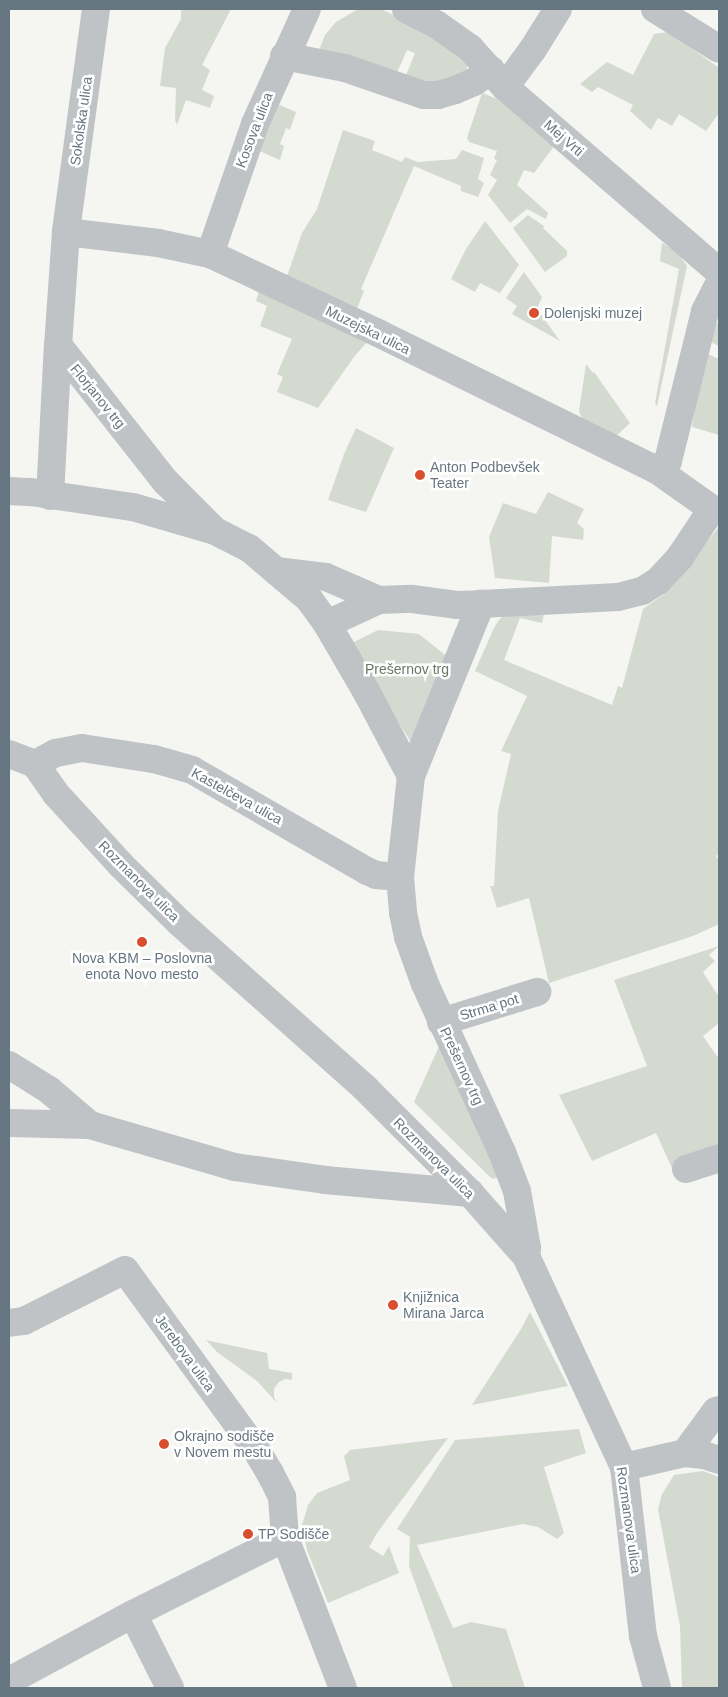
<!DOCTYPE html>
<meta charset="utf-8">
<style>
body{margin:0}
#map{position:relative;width:728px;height:1697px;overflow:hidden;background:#f5f5f2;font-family:Arial,sans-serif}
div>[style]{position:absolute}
.green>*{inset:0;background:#d5dad1}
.street>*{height:28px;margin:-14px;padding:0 14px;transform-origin:14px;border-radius:14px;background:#bfc3c6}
.dots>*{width:14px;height:14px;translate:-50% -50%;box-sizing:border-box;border:2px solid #fff;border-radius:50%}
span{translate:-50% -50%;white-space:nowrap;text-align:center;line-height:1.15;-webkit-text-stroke:5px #fff;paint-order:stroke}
.street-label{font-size:14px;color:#667681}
.poi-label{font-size:14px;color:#667681}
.left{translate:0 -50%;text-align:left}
.park-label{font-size:14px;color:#697964}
.frame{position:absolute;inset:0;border:10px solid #667681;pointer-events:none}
</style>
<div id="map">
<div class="green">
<div style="clip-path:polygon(181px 9px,231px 9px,202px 65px,210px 70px,202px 90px,214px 96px,210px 108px,186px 100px,177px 125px,175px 120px,176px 88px,160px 86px,165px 48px,181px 19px)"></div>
<div style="clip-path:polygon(358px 9px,383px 10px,447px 40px,467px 64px,468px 76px,443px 84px,405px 78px,415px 53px,407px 50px,396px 75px,319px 50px,325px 35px,336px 22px)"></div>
<div style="clip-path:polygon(669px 32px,719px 68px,719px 113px,706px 131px,679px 114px,672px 126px,658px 118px,651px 130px,630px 111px,633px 105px,598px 87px,592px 92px,580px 84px,607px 62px,633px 75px,654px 34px)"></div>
<div style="clip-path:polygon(482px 93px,500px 100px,558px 141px,534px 173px,524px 170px,517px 185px,548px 213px,546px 219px,527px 209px,510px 223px,488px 195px,497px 180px,490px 175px,497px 160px,494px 159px,497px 151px,469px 142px,467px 138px)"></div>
<div style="clip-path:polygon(272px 102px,296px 112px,290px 130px,286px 128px,280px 144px,284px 146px,280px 160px,257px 150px)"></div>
<div style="clip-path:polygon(343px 130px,375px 141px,372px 150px,402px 162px,405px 157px,418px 162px,456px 159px,462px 150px,484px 158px,478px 179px,484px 183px,478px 197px,461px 191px,461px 186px,414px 166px,361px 289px,364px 291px,357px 309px,286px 279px,302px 233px,317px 209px)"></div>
<div style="clip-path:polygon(528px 215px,544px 226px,543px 228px,567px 251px,567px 256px,545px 272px,513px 228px)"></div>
<div style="clip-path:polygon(485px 221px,519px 265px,500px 293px,480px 283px,475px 292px,451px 279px,466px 249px)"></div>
<div style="clip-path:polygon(662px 243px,677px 252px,687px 266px,657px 406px,655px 403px,679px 269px,660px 261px)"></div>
<div style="clip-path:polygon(524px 272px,542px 297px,537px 309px,560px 341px,512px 314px,517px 306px,506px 298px)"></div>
<div style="clip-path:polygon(260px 288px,367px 342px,354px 357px,318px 408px,277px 392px,283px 377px,277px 374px,292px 339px,260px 326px,267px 306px,256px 301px)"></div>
<div style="clip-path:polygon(719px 321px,719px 346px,706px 340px)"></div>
<div style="clip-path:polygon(703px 352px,719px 359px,719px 435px,692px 427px)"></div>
<div style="clip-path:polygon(586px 364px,593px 373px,594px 372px,630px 423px,612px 440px,583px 421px,579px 411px)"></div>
<div style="clip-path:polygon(356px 428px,394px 448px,366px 512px,328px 500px,344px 454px)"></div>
<div style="clip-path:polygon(548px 492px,584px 509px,577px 523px,584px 529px,583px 540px,552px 536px,549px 583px,495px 578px,489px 537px,503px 503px,536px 514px)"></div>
<div style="clip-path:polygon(719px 527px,719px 854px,716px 856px,719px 861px,719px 924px,693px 936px,549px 983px,529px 898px,497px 908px,490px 886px,494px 886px,498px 811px,511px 754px,501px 751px,527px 696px,475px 671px,493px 630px,498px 621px,504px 615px,544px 614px,542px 623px,520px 618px,504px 660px,612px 705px,618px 686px,622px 688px,643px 609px,664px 594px)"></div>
<div style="clip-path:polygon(378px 630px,419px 634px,449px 658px,413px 745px,348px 645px)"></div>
<div style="clip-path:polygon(719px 946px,709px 955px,715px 961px,703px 972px,719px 997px,719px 1023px,703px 1036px,719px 1059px,719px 1146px,672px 1168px,656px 1133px,592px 1161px,559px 1095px,647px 1066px,614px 980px)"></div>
<div style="clip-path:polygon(441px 1042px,499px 1177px,493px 1179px,489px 1176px,414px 1102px)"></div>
<div style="clip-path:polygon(530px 1312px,568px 1386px,472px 1405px,521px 1329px)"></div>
<div style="clip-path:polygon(206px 1340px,267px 1353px,269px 1369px,292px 1373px,292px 1380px,285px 1379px,279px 1382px,274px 1389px,274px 1397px,277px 1403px,257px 1381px,217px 1352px)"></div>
<div style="clip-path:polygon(579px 1429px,586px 1453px,544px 1467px,564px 1533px,557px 1539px,538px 1527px,523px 1524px,417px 1545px,453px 1628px,471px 1622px,506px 1629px,525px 1688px,453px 1688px,409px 1566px,410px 1537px,397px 1529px,455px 1440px)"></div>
<div style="clip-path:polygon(448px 1438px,377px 1533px,369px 1547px,383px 1556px,389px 1546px,399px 1573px,328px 1603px,307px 1550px,302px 1525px,308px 1505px,317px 1493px,350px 1480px,344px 1456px,350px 1450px)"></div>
<div style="clip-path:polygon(703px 1471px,719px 1477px,719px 1688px,682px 1688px,680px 1626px,658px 1509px,662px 1494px,674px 1475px)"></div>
</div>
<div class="street">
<div style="left:96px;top:9px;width:225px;rotate:97.7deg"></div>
<div style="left:66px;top:232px;width:113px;rotate:94deg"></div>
<div style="left:58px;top:345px;width:174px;rotate:51.8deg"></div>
<div style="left:166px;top:482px;width:68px;rotate:45deg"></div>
<div style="left:406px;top:9px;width:34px;rotate:27deg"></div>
<div style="left:436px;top:24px;width:42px;rotate:35.2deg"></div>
<div style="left:470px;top:48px;width:52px;rotate:48.1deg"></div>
<div style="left:505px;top:87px;width:283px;rotate:40.8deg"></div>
<div style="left:655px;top:9px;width:75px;rotate:32deg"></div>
<div style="left:284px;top:56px;width:62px;rotate:11.1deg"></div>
<div style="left:345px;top:68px;width:83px;rotate:18.9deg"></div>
<div style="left:424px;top:95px;width:14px"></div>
<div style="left:438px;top:95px;width:18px;rotate:-16deg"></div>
<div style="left:455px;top:90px;width:21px;rotate:-23deg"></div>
<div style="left:474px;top:82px;width:21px;rotate:-35deg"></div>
<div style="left:505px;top:87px;width:47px;rotate:-53.6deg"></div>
<div style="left:533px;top:49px;width:47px;rotate:-58deg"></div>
<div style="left:66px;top:232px;width:93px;rotate:6.8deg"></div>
<div style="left:158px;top:243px;width:53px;rotate:11.9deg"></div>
<div style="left:210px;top:254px;width:186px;rotate:25.2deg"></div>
<div style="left:378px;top:333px;width:311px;rotate:26.2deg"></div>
<div style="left:657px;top:470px;width:67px;rotate:35.3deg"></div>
<div style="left:210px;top:254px;width:138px;rotate:-70.9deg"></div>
<div style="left:255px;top:124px;width:126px;rotate:-65.7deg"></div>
<div style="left:657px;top:470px;width:14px;rotate:-39deg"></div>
<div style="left:668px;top:461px;width:154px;rotate:-76.1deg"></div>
<div style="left:705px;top:311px;width:30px;rotate:-63deg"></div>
<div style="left:9px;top:491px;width:22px;rotate:3deg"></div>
<div style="left:31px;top:492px;width:103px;rotate:8.4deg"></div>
<div style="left:133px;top:507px;width:85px;rotate:16.3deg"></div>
<div style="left:215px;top:531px;width:38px;rotate:27deg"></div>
<div style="left:249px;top:548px;width:79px;rotate:40.4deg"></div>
<div style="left:309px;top:599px;width:31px;rotate:54deg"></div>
<div style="left:327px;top:624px;width:78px;rotate:59.8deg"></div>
<div style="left:366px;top:691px;width:96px;rotate:62.1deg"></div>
<div style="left:411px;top:776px;width:102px;rotate:96.2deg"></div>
<div style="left:400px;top:877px;width:36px;rotate:85deg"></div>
<div style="left:403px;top:913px;width:25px;rotate:78deg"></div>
<div style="left:408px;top:937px;width:50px;rotate:70.1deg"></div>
<div style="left:425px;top:984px;width:185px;rotate:65.4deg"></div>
<div style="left:502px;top:1152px;width:42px;rotate:69deg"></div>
<div style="left:517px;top:1191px;width:58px;rotate:80deg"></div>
<div style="left:527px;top:1248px;width:8px;rotate:97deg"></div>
<div style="left:50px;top:496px;width:151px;rotate:-87deg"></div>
<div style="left:276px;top:571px;width:50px;rotate:6.8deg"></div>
<div style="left:326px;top:577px;width:58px;rotate:23.5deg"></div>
<div style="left:327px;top:624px;width:57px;rotate:-24.8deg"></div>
<div style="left:379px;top:600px;width:33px;rotate:-2deg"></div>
<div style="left:412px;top:599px;width:45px;rotate:7.6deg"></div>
<div style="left:457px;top:605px;width:24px;rotate:-2deg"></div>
<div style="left:481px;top:604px;width:137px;rotate:-2.9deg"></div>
<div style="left:618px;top:597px;width:25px;rotate:-14deg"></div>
<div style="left:642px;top:591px;width:19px;rotate:-32deg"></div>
<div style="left:658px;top:581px;width:33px;rotate:-47deg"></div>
<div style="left:680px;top:557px;width:58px;rotate:-56.3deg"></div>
<div style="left:9px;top:754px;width:28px;rotate:21deg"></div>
<div style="left:35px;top:764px;width:37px;rotate:55deg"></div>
<div style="left:56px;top:794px;width:96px;rotate:47.5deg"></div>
<div style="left:121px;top:865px;width:83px;rotate:44.5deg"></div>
<div style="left:180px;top:923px;width:248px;rotate:41.7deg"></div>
<div style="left:365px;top:1088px;width:148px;rotate:45deg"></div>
<div style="left:470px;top:1193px;width:84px;rotate:48.4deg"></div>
<div style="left:526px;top:1256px;width:233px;rotate:65.1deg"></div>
<div style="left:624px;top:1467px;width:170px;rotate:83.6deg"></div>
<div style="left:643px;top:1636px;width:54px;rotate:74.9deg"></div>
<div style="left:35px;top:764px;width:24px;rotate:-28deg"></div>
<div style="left:56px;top:753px;width:26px;rotate:-11deg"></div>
<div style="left:82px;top:748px;width:73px;rotate:8.7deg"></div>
<div style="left:154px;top:759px;width:40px;rotate:16deg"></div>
<div style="left:192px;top:770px;width:202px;rotate:30deg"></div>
<div style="left:367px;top:871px;width:10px;rotate:24deg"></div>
<div style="left:376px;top:875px;width:24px;rotate:5deg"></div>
<div style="left:411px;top:776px;width:186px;rotate:-67.9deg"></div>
<div style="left:441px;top:1022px;width:101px;rotate:-17.4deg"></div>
<div style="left:9px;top:1065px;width:47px;rotate:32deg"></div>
<div style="left:49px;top:1090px;width:54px;rotate:40.5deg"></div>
<div style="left:9px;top:1123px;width:81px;rotate:1.4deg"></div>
<div style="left:90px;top:1125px;width:151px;rotate:16.2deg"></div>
<div style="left:235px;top:1167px;width:91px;rotate:8.2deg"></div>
<div style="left:325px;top:1180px;width:146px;rotate:5.1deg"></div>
<div style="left:686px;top:1169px;width:35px;rotate:-18deg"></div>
<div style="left:9px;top:1323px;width:15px;rotate:-8deg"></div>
<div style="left:24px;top:1321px;width:113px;rotate:-26.8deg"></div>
<div style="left:125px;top:1270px;width:220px;rotate:53.9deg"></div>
<div style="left:255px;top:1448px;width:29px;rotate:59deg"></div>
<div style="left:270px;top:1473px;width:27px;rotate:63deg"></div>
<div style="left:282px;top:1497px;width:41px;rotate:85.8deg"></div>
<div style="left:285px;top:1538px;width:161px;rotate:68.9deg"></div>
<div style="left:685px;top:1453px;width:52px;rotate:-53.6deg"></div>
<div style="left:716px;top:1411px;width:3px;rotate:-18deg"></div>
<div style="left:624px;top:1467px;width:63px;rotate:-12.9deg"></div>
<div style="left:685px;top:1453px;width:19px;rotate:6deg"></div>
<div style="left:704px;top:1455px;width:16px;rotate:18deg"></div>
<div style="left:133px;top:1614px;width:83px;rotate:63.4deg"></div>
<div style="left:9px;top:1681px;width:141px;rotate:-28.4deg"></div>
<div style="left:133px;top:1614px;width:170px;rotate:-26.6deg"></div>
</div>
<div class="dots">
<div style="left:534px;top:313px;background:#d94e2e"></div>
<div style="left:420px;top:475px;background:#d94e2e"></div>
<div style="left:142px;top:942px;background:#d94e2e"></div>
<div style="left:393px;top:1305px;background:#d94e2e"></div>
<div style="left:164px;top:1444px;background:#d94e2e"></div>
<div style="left:248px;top:1534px;background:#d94e2e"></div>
</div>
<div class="street-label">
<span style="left:81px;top:121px;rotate:-82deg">Sokolska ulica</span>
<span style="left:254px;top:130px;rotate:-69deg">Kosova ulica</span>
<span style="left:564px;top:138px;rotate:41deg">Mej Vrti</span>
<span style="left:368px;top:330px;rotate:26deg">Muzejska ulica</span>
<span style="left:98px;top:396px;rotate:51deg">Florjanov trg</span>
<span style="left:237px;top:796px;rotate:29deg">Kastelčeva ulica</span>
<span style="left:139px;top:881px;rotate:45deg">Rozmanova ulica</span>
<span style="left:489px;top:1007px;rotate:-17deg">Strma pot</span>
<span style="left:462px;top:1066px;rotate:65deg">Prešernov trg</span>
<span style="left:434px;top:1158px;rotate:45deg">Rozmanova ulica</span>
<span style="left:185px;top:1353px;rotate:54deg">Jerebova ulica</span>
<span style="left:629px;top:1520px;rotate:82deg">Rozmanova ulica</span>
</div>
<div class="poi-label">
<span class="left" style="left:544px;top:313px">Dolenjski muzej</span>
<span class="left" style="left:430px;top:475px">Anton Podbevšek<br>Teater</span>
<span style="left:142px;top:966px">Nova KBM – Poslovna<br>enota Novo mesto</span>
<span class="left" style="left:403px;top:1305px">Knjižnica<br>Mirana Jarca</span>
<span class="left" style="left:174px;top:1444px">Okrajno sodišče<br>v Novem mestu</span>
<span class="left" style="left:258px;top:1534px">TP Sodišče</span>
</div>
<div class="park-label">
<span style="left:407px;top:669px">Prešernov trg</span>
</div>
<div class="frame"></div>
</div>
